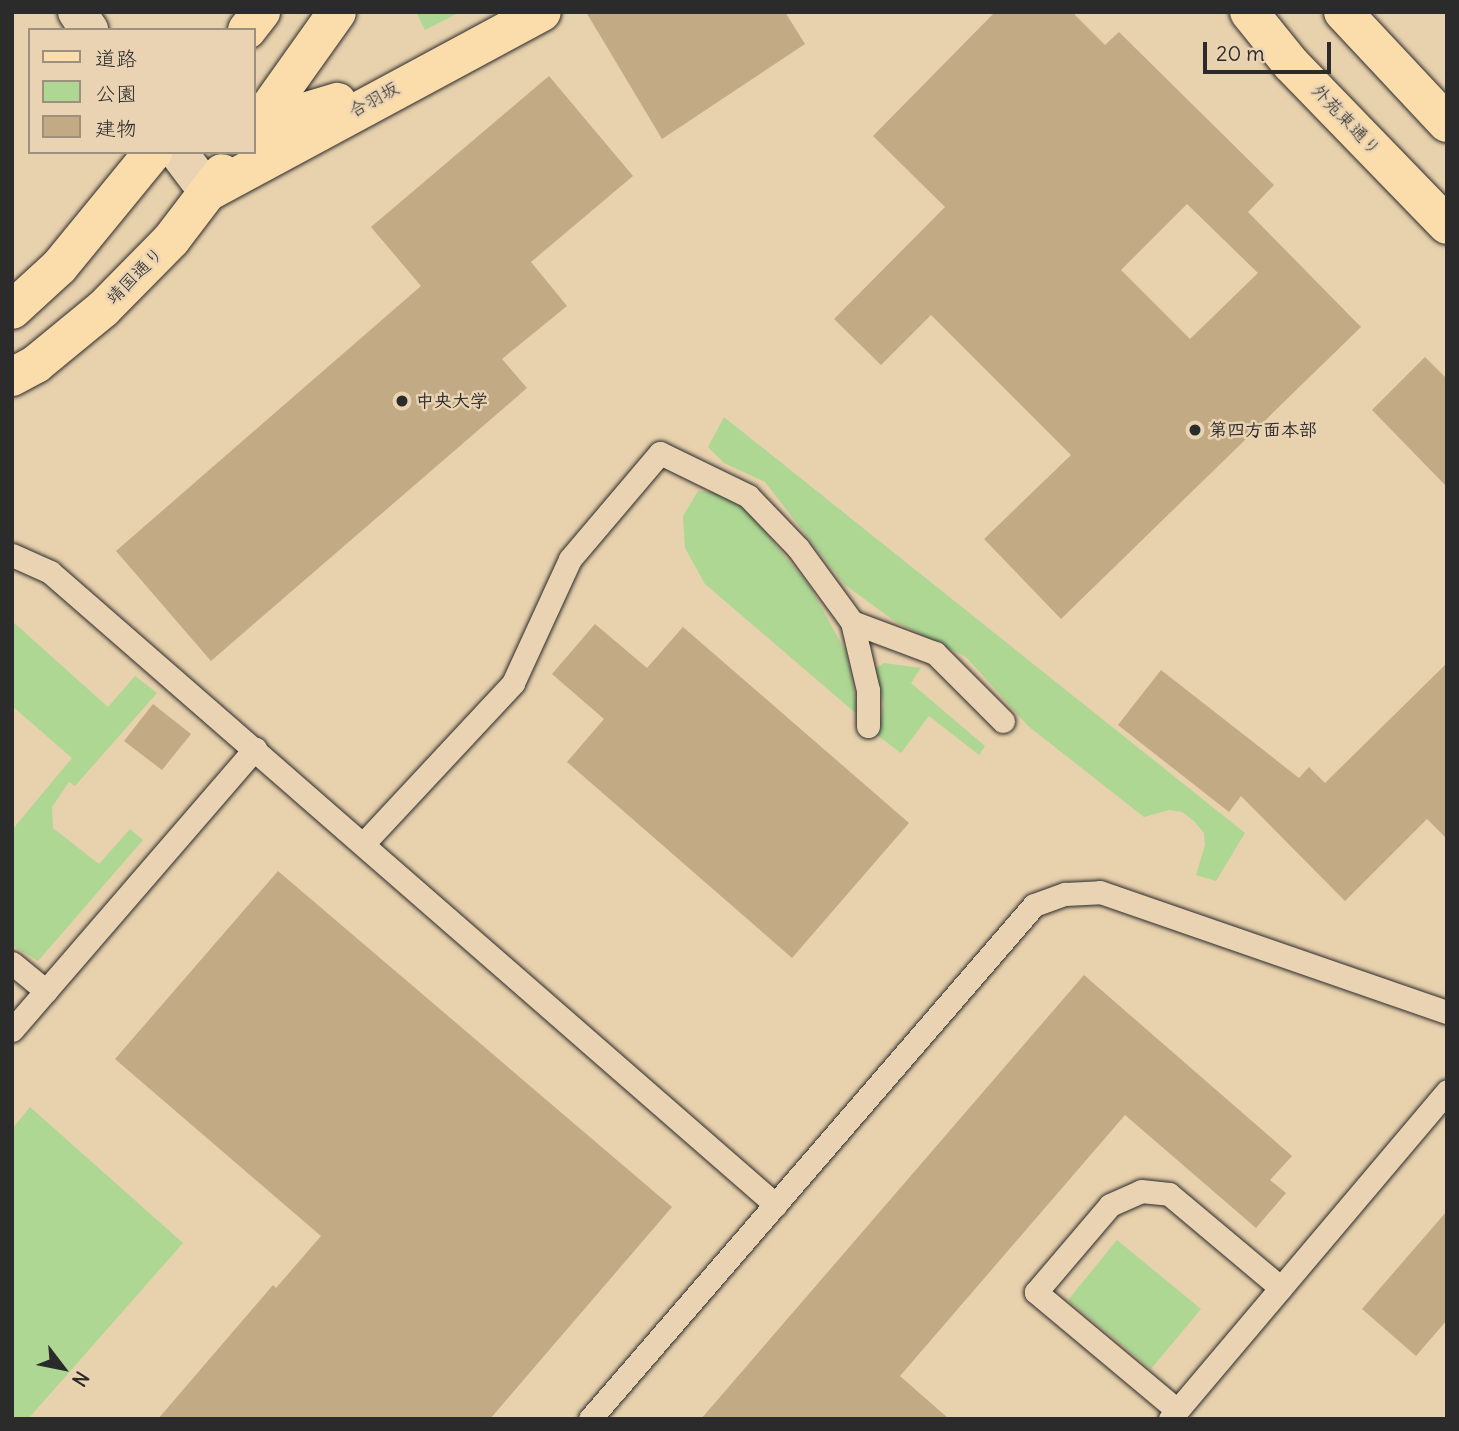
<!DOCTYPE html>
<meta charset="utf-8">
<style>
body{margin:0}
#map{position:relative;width:1459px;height:1431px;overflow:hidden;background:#e8d1ad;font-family:Delius,"Klee One",sans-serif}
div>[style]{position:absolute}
.green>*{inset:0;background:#aed794}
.building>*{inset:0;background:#c1aa84}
.roads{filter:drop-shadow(0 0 2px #2b2b2b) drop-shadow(0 0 2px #2b2b2b)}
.service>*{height:23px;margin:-11.5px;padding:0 11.5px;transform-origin:11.5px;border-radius:11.5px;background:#e9d3b2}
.tertiary>*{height:38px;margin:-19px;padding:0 19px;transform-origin:19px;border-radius:19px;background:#e9d3b2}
.primary>*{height:38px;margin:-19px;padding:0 19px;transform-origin:19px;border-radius:19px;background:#fbddab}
.dots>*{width:19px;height:19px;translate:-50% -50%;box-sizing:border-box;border:4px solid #e9d3b2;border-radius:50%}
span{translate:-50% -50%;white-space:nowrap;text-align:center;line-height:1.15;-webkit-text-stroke:5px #e9d3b2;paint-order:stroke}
.street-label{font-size:18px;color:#2b2b2b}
.poi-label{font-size:18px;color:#2b2b2b;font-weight:700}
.left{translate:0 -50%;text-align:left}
.frame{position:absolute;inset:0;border:14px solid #2b2b2b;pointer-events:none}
.legend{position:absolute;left:28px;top:28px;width:228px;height:126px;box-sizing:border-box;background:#e9d3b2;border:2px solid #9d907c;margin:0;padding:9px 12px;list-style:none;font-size:21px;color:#2b2b2b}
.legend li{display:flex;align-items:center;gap:14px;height:35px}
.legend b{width:35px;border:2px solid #9d907c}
.north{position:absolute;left:28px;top:1333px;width:70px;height:70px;-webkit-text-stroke:5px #e9d3b2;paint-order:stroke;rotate:122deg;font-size:19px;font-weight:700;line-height:28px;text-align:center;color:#2b2b2b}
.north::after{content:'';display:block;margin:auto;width:24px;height:32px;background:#2b2b2b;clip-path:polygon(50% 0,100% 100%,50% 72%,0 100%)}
.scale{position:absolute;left:1203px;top:42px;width:128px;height:32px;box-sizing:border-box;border:4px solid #2b2b2b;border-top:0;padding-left:9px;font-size:21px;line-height:24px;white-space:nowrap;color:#2b2b2b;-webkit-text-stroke:5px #e9d3b2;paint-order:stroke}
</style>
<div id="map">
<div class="green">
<div style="clip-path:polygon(416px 12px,460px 12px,425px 30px)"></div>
<div style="clip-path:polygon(724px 417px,1245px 833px,1216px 881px,1196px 875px,1205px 845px,1204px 833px,1194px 821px,1182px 812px,1169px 810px,1144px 817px,1028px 726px,966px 657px,896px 622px,844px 584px,765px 482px,724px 463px,708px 447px)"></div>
<div style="clip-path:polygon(698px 491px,725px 493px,750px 514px,810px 587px,846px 652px,859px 716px,705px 584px,685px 548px,683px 516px)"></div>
<div style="clip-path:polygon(12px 621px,108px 707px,135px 676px,157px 693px,75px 786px,69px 782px,52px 807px,53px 828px,99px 864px,130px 829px,143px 840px,38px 961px,12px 945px,12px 830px,72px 758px,12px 706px)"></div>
<div style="clip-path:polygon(884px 663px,921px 668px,911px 683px,985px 746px,979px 755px,929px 716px,901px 753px,877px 735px,884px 704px,875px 669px)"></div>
<div style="clip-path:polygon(30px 1107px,183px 1243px,28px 1419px,12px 1419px,12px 1129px)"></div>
<div style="clip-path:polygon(1117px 1240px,1201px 1309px,1151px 1369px,1068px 1300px)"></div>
</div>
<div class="building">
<div style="clip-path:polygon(586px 12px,785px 12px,805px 44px,662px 139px)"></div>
<div style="clip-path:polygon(evenodd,995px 12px,1072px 12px,1105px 45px,1119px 32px,1274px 185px,1248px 212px,1361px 327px,1061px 619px,984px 539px,1071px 455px,931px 315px,881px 365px,834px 319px,945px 207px,873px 136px,995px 12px,1187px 204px,1258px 273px,1190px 339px,1121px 270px,1187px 204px)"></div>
<div style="clip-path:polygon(549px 76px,633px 176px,531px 262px,567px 306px,502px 359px,527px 388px,211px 661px,116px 551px,421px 286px,371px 227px)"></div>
<div style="clip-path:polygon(1425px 357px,1447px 379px,1447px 487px,1372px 410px)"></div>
<div style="clip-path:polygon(595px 624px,647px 668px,683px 627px,909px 823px,792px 958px,567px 762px,604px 719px,552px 674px)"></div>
<div style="clip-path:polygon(1447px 663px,1447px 839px,1427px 819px,1345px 901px,1241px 796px,1229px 812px,1118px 725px,1161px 670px,1299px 778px,1309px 767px,1325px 783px)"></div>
<div style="clip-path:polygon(153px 704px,191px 734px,162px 770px,124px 741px)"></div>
<div style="clip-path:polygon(278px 871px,672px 1207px,490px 1419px,158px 1419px,273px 1285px,276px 1288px,321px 1236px,115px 1059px)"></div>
<div style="clip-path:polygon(1084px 975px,1292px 1156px,1270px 1180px,1286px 1193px,1256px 1228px,1125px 1115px,900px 1376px,949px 1419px,701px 1419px)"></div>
<div style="clip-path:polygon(1447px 1211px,1447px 1320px,1416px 1356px,1362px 1309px)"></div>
</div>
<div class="roads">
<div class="service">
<div style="left:12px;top:555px;width:42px;rotate:24.1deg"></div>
<div style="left:50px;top:572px;width:963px;rotate:41.09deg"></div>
<div style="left:852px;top:622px;width:70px;rotate:76.8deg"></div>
<div style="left:868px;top:690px;width:36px;rotate:90deg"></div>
<div style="left:364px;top:843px;width:219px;rotate:-47deg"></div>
<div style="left:513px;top:683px;width:136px;rotate:-65.3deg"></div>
<div style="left:570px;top:559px;width:139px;rotate:-49.7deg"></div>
<div style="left:660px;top:453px;width:98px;rotate:26deg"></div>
<div style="left:748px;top:496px;width:72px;rotate:46.1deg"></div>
<div style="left:798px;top:548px;width:92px;rotate:53.9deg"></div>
<div style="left:852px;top:622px;width:89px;rotate:20.5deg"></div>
<div style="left:935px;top:653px;width:96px;rotate:45deg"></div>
<div style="left:12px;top:963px;width:44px;rotate:39.5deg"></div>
<div style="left:12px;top:1030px;width:372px;rotate:-49.2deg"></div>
<div style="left:1177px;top:1410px;width:184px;rotate:-140.1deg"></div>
<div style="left:1036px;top:1292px;width:114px;rotate:-49.6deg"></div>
<div style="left:1110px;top:1205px;width:34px;rotate:-24deg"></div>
<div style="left:1141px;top:1191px;width:28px;rotate:6deg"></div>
<div style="left:1169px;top:1194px;width:146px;rotate:40deg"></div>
<div style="left:590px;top:1419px;width:679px;rotate:-49.18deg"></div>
<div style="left:1034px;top:905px;width:33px;rotate:-20deg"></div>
<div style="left:1065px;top:894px;width:35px;rotate:-3deg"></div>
<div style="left:1100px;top:892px;width:367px;rotate:19.1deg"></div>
<div style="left:1170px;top:1419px;width:429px;rotate:-49.8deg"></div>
</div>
<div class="tertiary">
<div style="left:77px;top:12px;width:22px;rotate:56deg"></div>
<div style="left:178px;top:152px;width:50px;rotate:53.1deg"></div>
</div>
<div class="primary">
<div style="left:1249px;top:12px;width:67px;rotate:51.1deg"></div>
<div style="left:1291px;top:64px;width:224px;rotate:45.9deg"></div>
<div style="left:1343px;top:12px;width:152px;rotate:46.9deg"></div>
<div style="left:247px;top:30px;width:23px;rotate:-52deg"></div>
<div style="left:254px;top:127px;width:87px;rotate:-16.8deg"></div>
<div style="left:254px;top:129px;width:143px;rotate:-54.6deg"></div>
<div style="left:208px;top:192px;width:379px;rotate:-28.3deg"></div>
<div style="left:12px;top:310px;width:64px;rotate:-42.5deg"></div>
<div style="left:59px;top:267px;width:149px;rotate:-50.7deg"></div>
<div style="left:12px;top:377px;width:27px;rotate:-28deg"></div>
<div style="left:36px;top:364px;width:87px;rotate:-39.4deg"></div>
<div style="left:103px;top:309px;width:97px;rotate:-45.4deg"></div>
<div style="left:171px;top:240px;width:84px;rotate:-52.7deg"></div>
</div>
</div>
<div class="dots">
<div style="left:402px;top:401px;background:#2b2b2b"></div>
<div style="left:1195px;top:430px;background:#2b2b2b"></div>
</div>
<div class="street-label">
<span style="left:374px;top:100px;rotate:-29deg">合羽坂</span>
<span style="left:1346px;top:120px;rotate:46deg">外苑東通り</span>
<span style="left:135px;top:276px;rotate:-45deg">靖国通り</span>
</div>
<div class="poi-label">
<span class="left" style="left:416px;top:401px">中央大学</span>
<span class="left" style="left:1209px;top:430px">第四方面本部</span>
</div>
<div class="frame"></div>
<ul class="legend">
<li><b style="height:9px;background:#fbddab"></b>道路</li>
<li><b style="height:19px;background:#aed794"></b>公園</li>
<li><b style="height:19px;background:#c1aa84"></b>建物</li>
</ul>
<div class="north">N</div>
<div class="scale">20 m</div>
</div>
